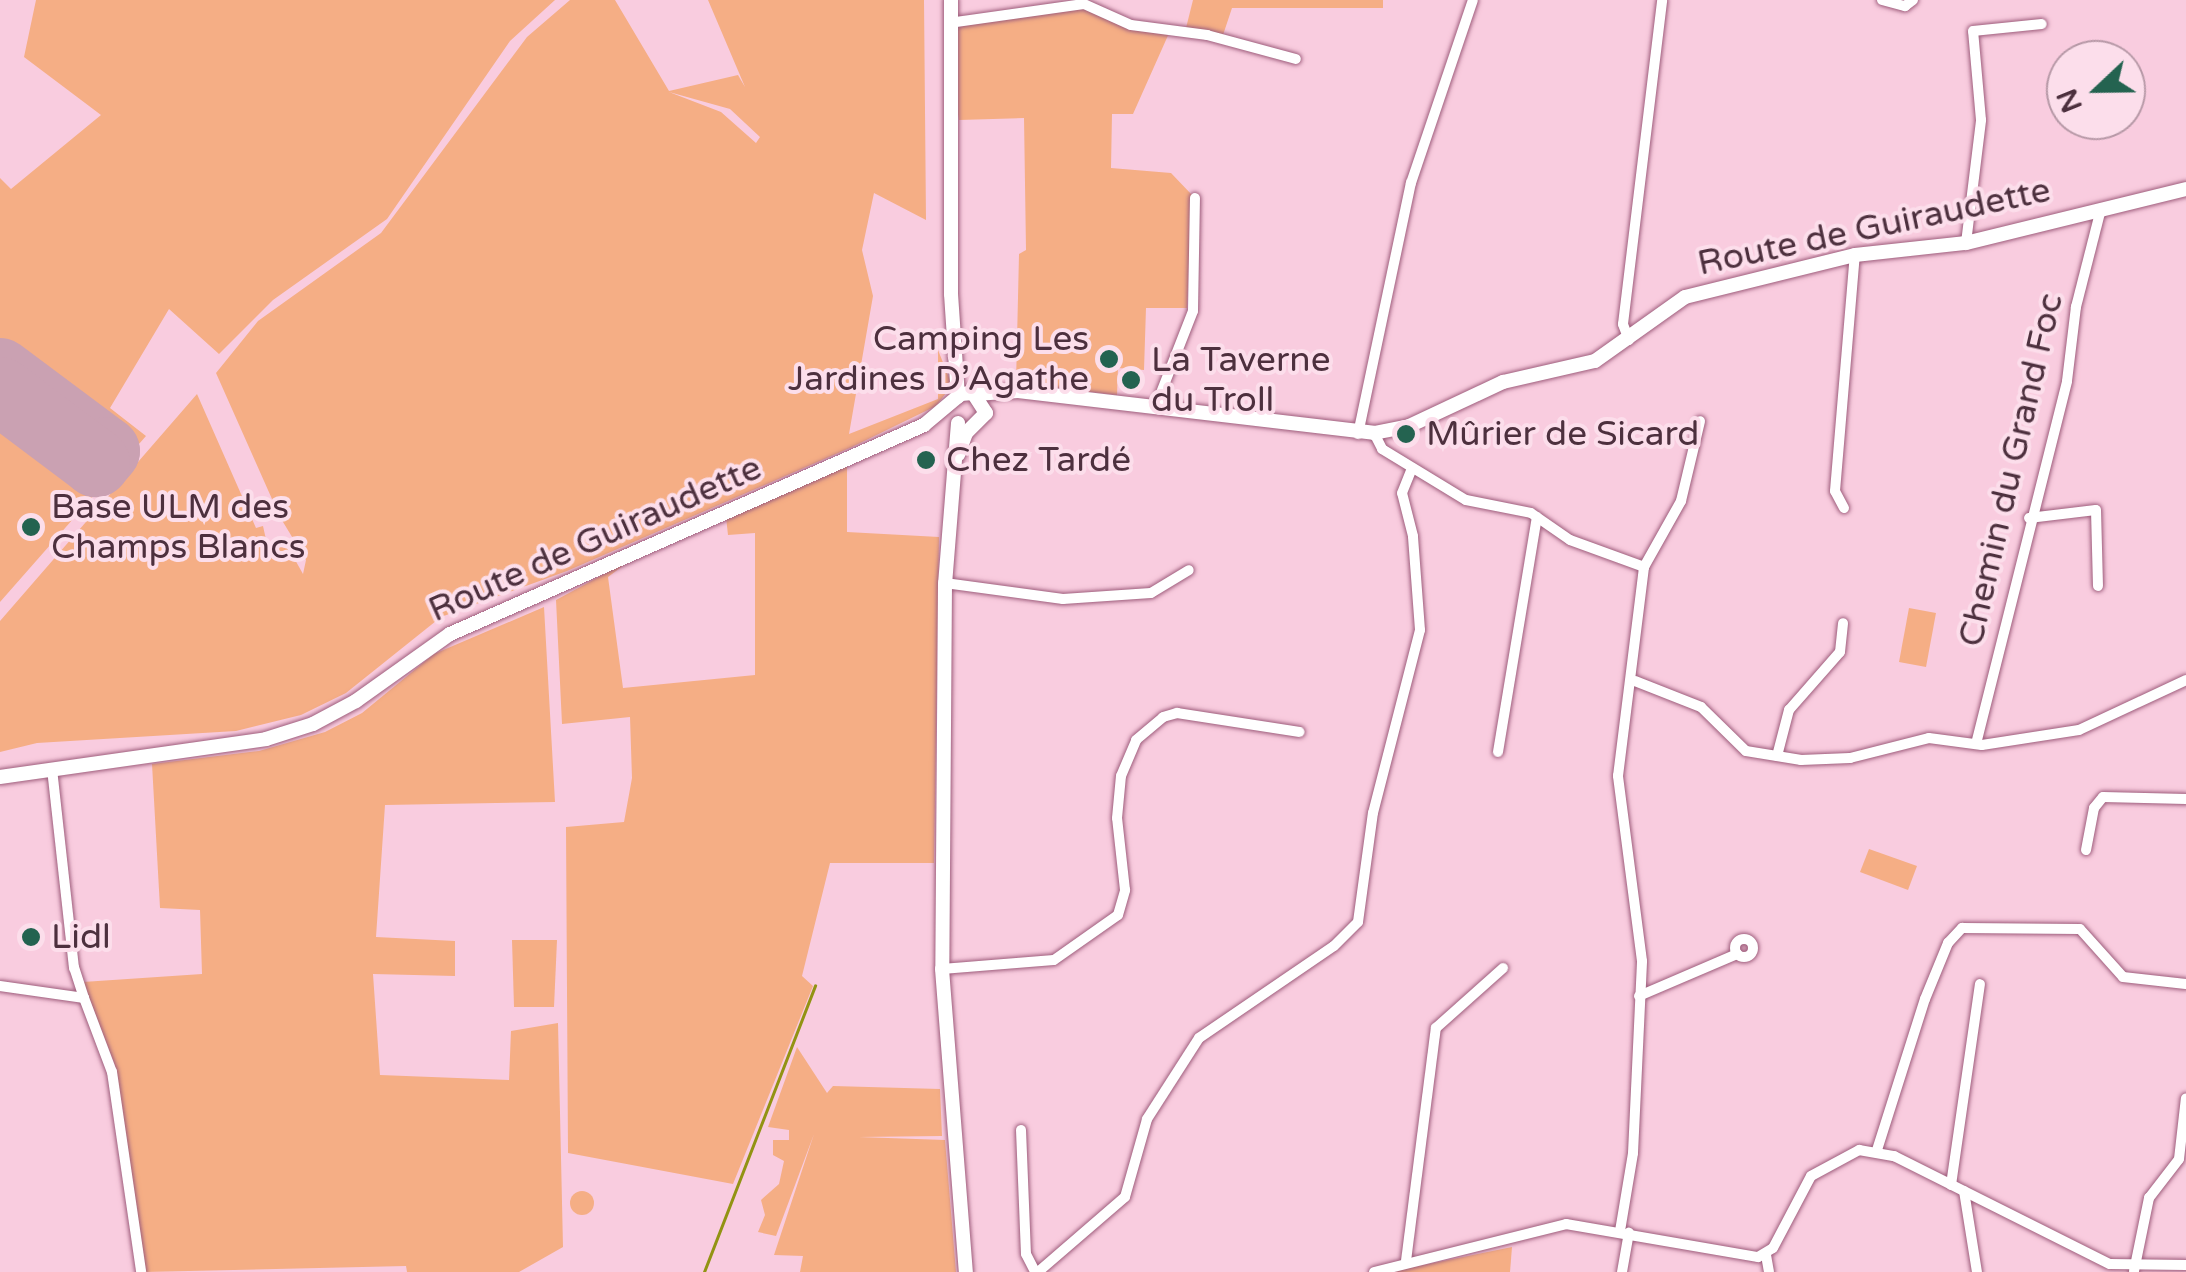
<!DOCTYPE html>
<meta charset="utf-8">
<style>
body{margin:0}
#map{position:relative;width:2186px;height:1272px;overflow:hidden;background:#f9ccdf;font-family:"Varela Round",sans-serif}
div>[style]{position:absolute}
.green>*{inset:0;background:#f5ae85}
.round{border-radius:50%}
.stream>*{height:2.5px;margin:-1.25px;padding:0 1.25px;transform-origin:1.25px;border-radius:1.25px;background:#929313}
.runway>*{height:68px;margin:-34px;padding:0 34px;transform-origin:34px;border-radius:34px;background:#caa1b2}
.roads{filter:drop-shadow(0 0 2px #9e5d7c) drop-shadow(0 0 2px #9e5d7c)}
.street>*{height:10px;margin:-5px;padding:0 5px;transform-origin:5px;border-radius:5px;background:#fff}
.street>.ring{margin:-5px;padding:0;box-sizing:content-box;background:none;border:10px solid #fff;border-radius:50%}
.secondary>*{height:14px;margin:-7px;padding:0 7px;transform-origin:7px;border-radius:7px;background:#fff}
.dots>*{width:28px;height:28px;translate:-50% -50%;box-sizing:border-box;border:5px solid #fcdeeb;border-radius:50%}
span{translate:-50% -50%;white-space:nowrap;text-align:center;line-height:1.15;-webkit-text-stroke:8px #fcdeeb;paint-order:stroke}
.street-label{font-size:35px;color:#4d303e}
.poi-label{font-size:35px;color:#4d303e}
.right{translate:-100% -50%;text-align:right}
.left{translate:0 -50%;text-align:left}
.north{position:absolute;left:2046px;top:40px;width:100px;height:100px;box-sizing:border-box;background:#fcdeeb;border:2px solid #b698a6;border-radius:50%;rotate:248deg;font-size:28px;font-weight:700;line-height:40px;text-align:center;color:#4d303e}
.north::after{content:'';display:block;margin:auto;width:35px;height:45px;background:#246350;clip-path:polygon(50% 0,100% 100%,50% 72%,0 100%)}
</style>
<div id="map">
<div class="green">
<div style="clip-path:polygon(36px 0,555px 0,510px 41px,387px 219px,273px 300px,219px 354px,169px 309px,110px 408px,146px 436px,0 602px,0 178px,11px 189px,101px 115px,24px 57px)"></div>
<div style="clip-path:polygon(evenodd,570px 0,615px 0,669px 91px,738px 75px,745px 87px,708px 0,924px 0,926px 220px,874px 193px,862px 250px,873px 296px,849px 434px,938px 399px,938px 350px,950px 380px,946px 393px,936px 406px,852px 447px,567px 571px,441px 617px,346px 693px,301px 715px,236px 731px,37px 743px,0 752px,0 621px,197px 394px,256px 528px,263px 526px,267px 544px,289px 549px,303px 574px,306px 560px,280px 517px,216px 373px,258px 321px,381px 233px,527px 37px,570px 0,669px 92px,730px 109px,760px 137px,756px 143px,721px 112px,669px 92px)"></div>
<div style="clip-path:polygon(1193px 0,1383px 0,1383px 8px,1232px 8px,1223px 35px,1186px 28px)"></div>
<div style="clip-path:polygon(1083px 6px,1170px 31px,1133px 114px,1112px 114px,1111px 168px,1171px 173px,1192px 195px,1187px 308px,1146px 308px,1144px 370px,1118px 368px,1117px 395px,1016px 383px,1019px 254px,1026px 250px,1024px 118px,959px 120px,956px 103px,957px 27px)"></div>
<div style="clip-path:polygon(847px 466px,847px 532px,939px 537px,934px 863px,830px 863px,802px 976px,813px 986px,733px 1184px,568px 1153px,566px 827px,624px 822px,632px 778px,630px 717px,562px 724px,556px 600px,632px 559px,608px 577px,623px 688px,755px 675px,755px 533px,728px 535px,726px 517px)"></div>
<div style="clip-path:polygon(544px 607px,555px 802px,385px 805px,376px 937px,455px 941px,455px 976px,373px 974px,380px 1075px,509px 1080px,511px 1031px,558px 1023px,563px 1247px,519px 1272px,407px 1272px,406px 1266px,144px 1272px,115px 1065px,83px 982px,202px 974px,200px 910px,160px 908px,152px 764px,259px 751px,325px 732px,362px 713px,434px 654px)"></div>
<div style="clip-path:polygon(1909px 608px,1936px 613px,1926px 667px,1899px 662px)"></div>
<div style="clip-path:polygon(1869px 849px,1917px 866px,1908px 890px,1860px 872px)"></div>
<div style="clip-path:polygon(512px 940px,557px 940px,554px 1007px,514px 1007px)"></div>
<div style="clip-path:polygon(797px 1047px,827px 1093px,833px 1086px,940px 1089px,942px 1136px,859px 1137px,945px 1140px,956px 1272px,800px 1272px,803px 1256px,774px 1255px,814px 1134px,776px 1236px,758px 1232px,765px 1215px,761px 1200px,779px 1184px,784px 1161px,773px 1155px,773px 1140px,789px 1140px,789px 1130px,768px 1127px)"></div>
<div class="round" style="left:570px;top:1191px;width:24px;height:24px"></div>
<div style="clip-path:polygon(1512px 1247px,1510px 1272px,1389px 1272px)"></div>
</div>
<div class="stream">
<div style="left:704px;top:1272px;width:307px;rotate:-68.8deg"></div>
</div>
<div class="runway">
<div style="left:0;top:372px;width:132px;rotate:36.7deg"></div>
<div style="left:106px;top:451px;width:16px;rotate:130deg"></div>
<div style="left:96px;top:463px;width:120px;rotate:-143.1deg"></div>
</div>
<div class="roads">
<div class="street">
<div style="left:1882px;top:0;width:24px;rotate:15deg"></div>
<div style="left:1905px;top:6px;width:10px;rotate:-37deg"></div>
<div style="left:949px;top:23px;width:136px;rotate:-8deg"></div>
<div style="left:1084px;top:4px;width:51px;rotate:24.1deg"></div>
<div style="left:1131px;top:25px;width:77px;rotate:7.5deg"></div>
<div style="left:1207px;top:35px;width:92px;rotate:15.1deg"></div>
<div style="left:1966px;top:243px;width:124px;rotate:-83deg"></div>
<div style="left:1981px;top:120px;width:89px;rotate:-95.1deg"></div>
<div style="left:1973px;top:31px;width:69px;rotate:-5.8deg"></div>
<div style="left:1629px;top:340px;width:17px;rotate:-111deg"></div>
<div style="left:1623px;top:324px;width:326px;rotate:-83.1deg"></div>
<div style="left:1155px;top:408px;width:104px;rotate:-68.6deg"></div>
<div style="left:1193px;top:311px;width:113px;rotate:-89deg"></div>
<div style="left:1374px;top:433px;width:18px;rotate:63deg"></div>
<div style="left:1382px;top:449px;width:98px;rotate:31.3deg"></div>
<div style="left:1466px;top:500px;width:66px;rotate:11.3deg"></div>
<div style="left:1531px;top:513px;width:47px;rotate:34.7deg"></div>
<div style="left:1570px;top:540px;width:79px;rotate:20deg"></div>
<div style="left:1358px;top:434px;width:257px;rotate:-78.1deg"></div>
<div style="left:1411px;top:183px;width:193px;rotate:-71.3deg"></div>
<div style="left:1844px;top:508px;width:19px;rotate:-118deg"></div>
<div style="left:1835px;top:491px;width:237px;rotate:-85.2deg"></div>
<div style="left:2029px;top:518px;width:67px;rotate:-6.8deg"></div>
<div style="left:2096px;top:510px;width:76px;rotate:88.5deg"></div>
<div style="left:1644px;top:567px;width:76px;rotate:-60.7deg"></div>
<div style="left:1681px;top:501px;width:82px;rotate:-76.6deg"></div>
<div style="left:945px;top:583px;width:119px;rotate:7.7deg"></div>
<div style="left:1063px;top:599px;width:88px;rotate:-3.9deg"></div>
<div style="left:1151px;top:593px;width:44px;rotate:-31.2deg"></div>
<div style="left:1635px;top:681px;width:71px;rotate:21.5deg"></div>
<div style="left:1701px;top:707px;width:63px;rotate:44.4deg"></div>
<div style="left:1746px;top:751px;width:56px;rotate:9.3deg"></div>
<div style="left:1801px;top:760px;width:49px;rotate:-2.3deg"></div>
<div style="left:1850px;top:758px;width:81px;rotate:-14.2deg"></div>
<div style="left:1929px;top:738px;width:53px;rotate:7.5deg"></div>
<div style="left:1982px;top:745px;width:98px;rotate:-8.8deg"></div>
<div style="left:2079px;top:730px;width:118px;rotate:-25deg"></div>
<div style="left:1976px;top:744px;width:374px;rotate:-75.9deg"></div>
<div style="left:2067px;top:381px;width:75px;rotate:-83.1deg"></div>
<div style="left:2076px;top:307px;width:101px;rotate:-75.7deg"></div>
<div style="left:1498px;top:752px;width:238px;rotate:-80.6deg"></div>
<div style="left:1777px;top:756px;width:48px;rotate:-75.4deg"></div>
<div style="left:1789px;top:710px;width:77px;rotate:-48.7deg"></div>
<div style="left:1840px;top:652px;width:29px;rotate:-84deg"></div>
<div style="left:2086px;top:850px;width:43px;rotate:-79.2deg"></div>
<div style="left:2094px;top:808px;width:14px;rotate:-51deg"></div>
<div style="left:2103px;top:797px;width:83px;rotate:1.4deg"></div>
<div class="ring" style="left:1735px;top:939px;width:8px;height:8px"></div>
<div style="left:942px;top:969px;width:112px;rotate:-4.6deg"></div>
<div style="left:1054px;top:960px;width:78px;rotate:-35.1deg"></div>
<div style="left:1118px;top:915px;width:26px;rotate:-74deg"></div>
<div style="left:1125px;top:890px;width:72px;rotate:-96.3deg"></div>
<div style="left:1117px;top:818px;width:42px;rotate:-84.6deg"></div>
<div style="left:1121px;top:776px;width:39px;rotate:-67deg"></div>
<div style="left:1136px;top:740px;width:35px;rotate:-40deg"></div>
<div style="left:1163px;top:717px;width:15px;rotate:-16deg"></div>
<div style="left:1177px;top:713px;width:124px;rotate:8.8deg"></div>
<div style="left:0;top:986px;width:85px;rotate:8.1deg"></div>
<div style="left:84px;top:998px;width:32px;rotate:-108deg"></div>
<div style="left:74px;top:968px;width:201px;rotate:-96.3deg"></div>
<div style="left:1639px;top:996px;width:107px;rotate:-23.2deg"></div>
<div style="left:84px;top:998px;width:79px;rotate:69.3deg"></div>
<div style="left:112px;top:1072px;width:202px;rotate:81.7deg"></div>
<div style="left:1021px;top:1130px;width:124px;rotate:87.7deg"></div>
<div style="left:1026px;top:1254px;width:20px;rotate:63deg"></div>
<div style="left:1877px;top:1150px;width:158px;rotate:-72.4deg"></div>
<div style="left:1925px;top:999px;width:61px;rotate:-67.7deg"></div>
<div style="left:1948px;top:943px;width:21px;rotate:-47deg"></div>
<div style="left:1962px;top:928px;width:118px;rotate:0.5deg"></div>
<div style="left:2080px;top:929px;width:64px;rotate:48.1deg"></div>
<div style="left:2123px;top:977px;width:63px;rotate:6.3deg"></div>
<div style="left:1951px;top:1185px;width:203px;rotate:-81.8deg"></div>
<div style="left:1964px;top:1191px;width:82px;rotate:80.9deg"></div>
<div style="left:1620px;top:1231px;width:79px;rotate:-80.5deg"></div>
<div style="left:1633px;top:1153px;width:192px;rotate:-87.3deg"></div>
<div style="left:1642px;top:961px;width:187px;rotate:-97.4deg"></div>
<div style="left:1618px;top:776px;width:211px;rotate:-82.9deg"></div>
<div style="left:1766px;top:1255px;width:17px;rotate:80deg"></div>
<div style="left:1406px;top:1261px;width:235px;rotate:-82.7deg"></div>
<div style="left:1436px;top:1028px;width:90px;rotate:-41.8deg"></div>
<div style="left:2134px;top:1271px;width:75px;rotate:-78.4deg"></div>
<div style="left:2149px;top:1198px;width:49px;rotate:-52.4deg"></div>
<div style="left:2179px;top:1159px;width:61px;rotate:-83.5deg"></div>
<div style="left:1038px;top:1272px;width:115px;rotate:-40.8deg"></div>
<div style="left:1125px;top:1197px;width:81px;rotate:-74.2deg"></div>
<div style="left:1147px;top:1119px;width:96px;rotate:-57.3deg"></div>
<div style="left:1199px;top:1038px;width:163px;rotate:-34.3deg"></div>
<div style="left:1334px;top:946px;width:34px;rotate:-45deg"></div>
<div style="left:1358px;top:922px;width:110px;rotate:-82.2deg"></div>
<div style="left:1373px;top:813px;width:189px;rotate:-75.6deg"></div>
<div style="left:1420px;top:630px;width:94px;rotate:-94.3deg"></div>
<div style="left:1413px;top:536px;width:44px;rotate:-104.3deg"></div>
<div style="left:1402px;top:493px;width:27px;rotate:-68deg"></div>
<div style="left:1374px;top:1272px;width:198px;rotate:-14deg"></div>
<div style="left:1566px;top:1224px;width:195px;rotate:9.8deg"></div>
<div style="left:1758px;top:1257px;width:17px;rotate:-31deg"></div>
<div style="left:1773px;top:1248px;width:81px;rotate:-62.2deg"></div>
<div style="left:1811px;top:1176px;width:55px;rotate:-28.4deg"></div>
<div style="left:1859px;top:1150px;width:36px;rotate:10deg"></div>
<div style="left:1894px;top:1156px;width:241px;rotate:26.6deg"></div>
<div style="left:2110px;top:1264px;width:76px;rotate:0.8deg"></div>
<div style="left:1622px;top:1272px;width:40px;rotate:-80deg"></div>
</div>
<div class="secondary">
<div style="left:951px;top:0;width:294px;rotate:90deg"></div>
<div style="left:951px;top:294px;width:103px;rotate:86.1deg"></div>
<div style="left:976px;top:394px;width:42px;rotate:-4.1deg"></div>
<div style="left:1018px;top:391px;width:358px;rotate:6.7deg"></div>
<div style="left:1374px;top:433px;width:36px;rotate:-11deg"></div>
<div style="left:1409px;top:426px;width:104px;rotate:-25.1deg"></div>
<div style="left:1503px;top:382px;width:94px;rotate:-12.9deg"></div>
<div style="left:1595px;top:361px;width:110px;rotate:-35.4deg"></div>
<div style="left:1685px;top:297px;width:175px;rotate:-13.9deg"></div>
<div style="left:1855px;top:255px;width:112px;rotate:-6.2deg"></div>
<div style="left:1966px;top:243px;width:227px;rotate:-13.8deg"></div>
<div style="left:958px;top:423px;width:161px;rotate:94.6deg"></div>
<div style="left:945px;top:583px;width:386px;rotate:90.4deg"></div>
<div style="left:942px;top:969px;width:304px;rotate:85.5deg"></div>
<div style="left:0;top:777px;width:269px;rotate:-8.1deg"></div>
<div style="left:266px;top:739px;width:49px;rotate:-17.7deg"></div>
<div style="left:313px;top:724px;width:49px;rotate:-28.1deg"></div>
<div style="left:356px;top:701px;width:115px;rotate:-35.5deg"></div>
<div style="left:450px;top:634px;width:518px;rotate:-23.79deg"></div>
<div style="left:924px;top:425px;width:48px;rotate:-40deg"></div>
<div style="left:961px;top:394px;width:12px;rotate:-5deg"></div>
<div style="left:973px;top:393px;width:24px;rotate:57deg"></div>
<div style="left:986px;top:413px;width:28px;rotate:135deg"></div>
<div style="left:966px;top:433px;width:23px;rotate:110deg"></div>
</div>
</div>
<div class="dots">
<div style="left:1109px;top:359px;background:#246350"></div>
<div style="left:1131px;top:380px;background:#246350"></div>
<div style="left:1406px;top:434px;background:#246350"></div>
<div style="left:926px;top:460px;background:#246350"></div>
<div style="left:31px;top:527px;background:#246350"></div>
<div style="left:31px;top:937px;background:#246350"></div>
</div>
<div class="street-label">
<span style="left:1874px;top:227px;rotate:-12deg">Route de Guiraudette</span>
<span style="left:2011px;top:470px;rotate:-77deg">Chemin du Grand Foc</span>
<span style="left:595px;top:539px;rotate:-24deg">Route de Guiraudette</span>
</div>
<div class="poi-label">
<span class="right" style="left:1089px;top:359px">Camping Les<br>Jardines D’Agathe</span>
<span class="left" style="left:1151px;top:380px">La Taverne<br>du Troll</span>
<span class="left" style="left:1426px;top:434px">Mûrier de Sicard</span>
<span class="left" style="left:946px;top:460px">Chez Tardé</span>
<span class="left" style="left:51px;top:527px">Base ULM des<br>Champs Blancs</span>
<span class="left" style="left:51px;top:937px">Lidl</span>
</div>
<div class="north">N</div>
</div>
